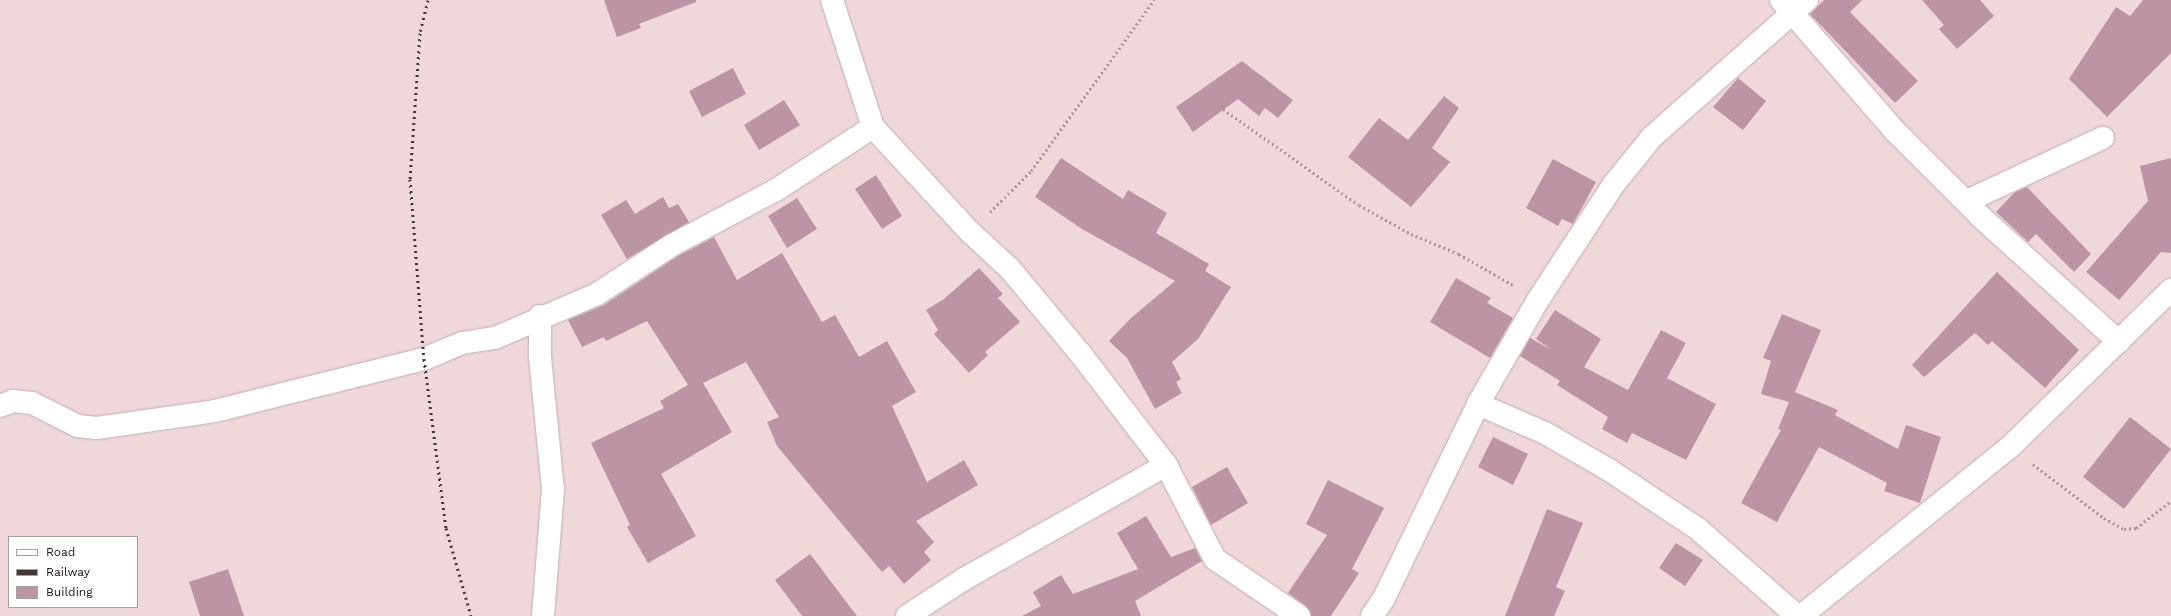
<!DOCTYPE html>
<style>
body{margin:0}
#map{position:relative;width:2171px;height:616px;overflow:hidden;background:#f0d8da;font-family:"Work Sans",sans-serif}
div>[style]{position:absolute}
.building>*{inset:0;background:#bb95a4}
.path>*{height:2.5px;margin-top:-1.25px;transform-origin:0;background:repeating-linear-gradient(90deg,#aa9798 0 2px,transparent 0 5px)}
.roads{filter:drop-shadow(0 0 1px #c4aeaf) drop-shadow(0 0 1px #c4aeaf)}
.street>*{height:22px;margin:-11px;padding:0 11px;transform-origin:11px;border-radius:11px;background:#fff}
.rail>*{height:3px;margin-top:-1.5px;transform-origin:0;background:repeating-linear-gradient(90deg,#423737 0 2px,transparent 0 6px)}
span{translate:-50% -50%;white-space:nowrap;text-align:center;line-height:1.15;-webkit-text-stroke:4px #fff;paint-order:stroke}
.legend{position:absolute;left:8px;top:536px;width:130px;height:72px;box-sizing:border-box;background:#fff;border:1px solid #a4a1a1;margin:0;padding:5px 7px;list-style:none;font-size:12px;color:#1b1313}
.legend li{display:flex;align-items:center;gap:8px;height:20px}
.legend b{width:20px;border:1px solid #a4a1a1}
</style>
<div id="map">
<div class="building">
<div style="clip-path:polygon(604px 0,696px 0,696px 2px,639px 24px,641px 28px,617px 37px)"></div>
<div style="clip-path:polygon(1824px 0,1862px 0,1850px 12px,1918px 81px,1895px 103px,1810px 14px)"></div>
<div style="clip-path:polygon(1922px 0,1980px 0,1994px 16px,1957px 49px,1939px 29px,1944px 25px)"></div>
<div style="clip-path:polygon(2143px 0,2171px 0,2171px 53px,2107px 117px,2069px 79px,2116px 7px,2130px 16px)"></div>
<div style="clip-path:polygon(1242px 61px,1293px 100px,1278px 118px,1265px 108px,1259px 116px,1238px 99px,1193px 132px,1176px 107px)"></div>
<div style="clip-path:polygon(733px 68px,746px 94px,702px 117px,689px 91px)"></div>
<div style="clip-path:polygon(1738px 78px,1766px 101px,1743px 130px,1713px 107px)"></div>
<div style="clip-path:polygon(1444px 96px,1459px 108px,1432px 148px,1450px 162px,1411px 207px,1348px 157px,1379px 118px,1408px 140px)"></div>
<div style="clip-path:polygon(784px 100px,800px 125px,759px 150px,744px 125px)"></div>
<div style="clip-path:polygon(1061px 158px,1123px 199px,1128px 190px,1167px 213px,1156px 233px,1209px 264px,1205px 271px,1231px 287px,1198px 339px,1172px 362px,1181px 379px,1176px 382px,1182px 393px,1155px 409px,1127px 358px,1109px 341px,1131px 318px,1175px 281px,1082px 229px,1035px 197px)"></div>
<div style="clip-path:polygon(2171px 158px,2171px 253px,2161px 252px,2119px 300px,2086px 272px,2148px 201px,2140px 166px)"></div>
<div style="clip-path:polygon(1553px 159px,1596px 182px,1573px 224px,1562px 219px,1558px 226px,1526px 208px)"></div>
<div style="clip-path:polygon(876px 175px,902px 216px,882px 229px,855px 189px)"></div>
<div style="clip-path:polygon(2027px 187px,2091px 254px,2074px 272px,2036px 234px,2028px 242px,1996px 212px,2015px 192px)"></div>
<div style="clip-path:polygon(663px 197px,669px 208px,678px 204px,689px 222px,627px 259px,601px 215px,626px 200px,635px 214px)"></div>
<div style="clip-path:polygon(797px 198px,817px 229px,787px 248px,768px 216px)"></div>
<div style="clip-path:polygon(714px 237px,737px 280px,782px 253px,822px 322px,835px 315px,859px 357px,887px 341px,916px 392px,892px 406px,927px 482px,964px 460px,978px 485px,916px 521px,934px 542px,924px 552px,931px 560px,904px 584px,889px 566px,882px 572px,777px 446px,767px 422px,779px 417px,746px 362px,703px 383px,732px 432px,661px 474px,696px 536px,648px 563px,627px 527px,630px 525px,591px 443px,664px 408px,660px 401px,688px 385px,647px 321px,606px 341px,604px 337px,582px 347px,568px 320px,604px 305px,678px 256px)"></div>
<div style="clip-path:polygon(979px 268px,1003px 294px,998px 298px,1020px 322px,985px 352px,988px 355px,969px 373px,934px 334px,938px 330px,926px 310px,944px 299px)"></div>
<div style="clip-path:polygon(1997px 272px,2079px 350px,2045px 388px,1992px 341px,1988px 345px,1975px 333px,1924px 377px,1912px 365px)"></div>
<div style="clip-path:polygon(1456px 278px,1491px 298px,1487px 303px,1513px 318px,1490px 358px,1430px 322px)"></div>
<div style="clip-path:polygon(1555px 310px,1601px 339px,1584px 367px,1628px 390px,1661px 330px,1686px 343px,1667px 378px,1716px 404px,1686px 460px,1632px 433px,1627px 443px,1602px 429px,1608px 417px,1557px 385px,1560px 381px,1520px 356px,1530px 338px,1552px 350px,1536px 339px)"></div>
<div style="clip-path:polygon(1782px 314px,1821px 330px,1795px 392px,1838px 410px,1835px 415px,1898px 449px,1906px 425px,1941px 437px,1920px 503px,1884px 491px,1887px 483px,1819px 447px,1777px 522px,1741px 503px,1781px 430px,1778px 429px,1789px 402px,1761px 394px,1771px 361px,1763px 358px)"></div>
<div style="clip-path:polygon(2130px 417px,2171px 449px,2124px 509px,2083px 477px)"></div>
<div style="clip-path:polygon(1493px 437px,1528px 454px,1513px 485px,1478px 467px)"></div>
<div style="clip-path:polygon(1227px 467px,1248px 503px,1211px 525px,1192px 487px)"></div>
<div style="clip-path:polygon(1328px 480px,1384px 508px,1352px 569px,1359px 573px,1331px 616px,1311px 616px,1306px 606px,1288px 593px,1327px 535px,1306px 524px)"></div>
<div style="clip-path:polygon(1547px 509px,1583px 523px,1556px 587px,1565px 591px,1554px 616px,1505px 616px)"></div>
<div style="clip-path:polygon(1146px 516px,1171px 557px,1195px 548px,1202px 561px,1135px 601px,1141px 616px,1022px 616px,1041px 606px,1033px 592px,1061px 575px,1073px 594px,1138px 569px,1117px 533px)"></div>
<div style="clip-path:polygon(1676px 543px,1703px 560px,1685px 586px,1659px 568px)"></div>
<div style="clip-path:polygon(810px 554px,857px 616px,802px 616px,775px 580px)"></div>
<div style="clip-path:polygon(228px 569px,244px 616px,200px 616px,189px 582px)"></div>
</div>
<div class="path">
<div style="left:1219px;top:106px;width:171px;rotate:35.3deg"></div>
<div style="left:1359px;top:205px;width:60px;rotate:29.1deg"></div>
<div style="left:1411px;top:234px;width:52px;rotate:22.6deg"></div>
<div style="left:1459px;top:254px;width:62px;rotate:29.9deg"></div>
<div style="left:990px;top:212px;width:58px;rotate:-45deg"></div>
<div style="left:1031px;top:171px;width:211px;rotate:-54.3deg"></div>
<div style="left:2033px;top:464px;width:89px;rotate:37.3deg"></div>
<div style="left:2104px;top:518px;width:23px;rotate:29deg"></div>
<div style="left:2124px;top:529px;width:12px;rotate:-5deg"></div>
<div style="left:2136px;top:528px;width:44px;rotate:-37.6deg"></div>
</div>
<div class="roads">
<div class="street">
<div style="left:832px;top:0;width:133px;rotate:72.1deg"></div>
<div style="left:873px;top:127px;width:143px;rotate:47.3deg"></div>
<div style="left:970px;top:232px;width:54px;rotate:42.8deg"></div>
<div style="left:1010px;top:269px;width:108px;rotate:50.3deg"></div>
<div style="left:1079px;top:352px;width:143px;rotate:52.4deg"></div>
<div style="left:1166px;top:465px;width:106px;rotate:62.5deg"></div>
<div style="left:1215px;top:559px;width:102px;rotate:34.2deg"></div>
<div style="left:1781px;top:0;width:174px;rotate:49deg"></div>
<div style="left:1895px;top:131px;width:122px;rotate:45deg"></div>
<div style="left:1981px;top:217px;width:186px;rotate:42.2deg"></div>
<div style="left:1967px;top:201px;width:150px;rotate:-24.9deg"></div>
<div style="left:540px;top:316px;width:41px;rotate:90deg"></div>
<div style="left:540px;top:357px;width:133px;rotate:84.4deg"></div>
<div style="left:553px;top:489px;width:127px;rotate:94.5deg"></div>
<div style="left:1478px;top:404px;width:73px;rotate:23.4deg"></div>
<div style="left:1545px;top:433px;width:74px;rotate:30deg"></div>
<div style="left:1609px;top:470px;width:107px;rotate:33.5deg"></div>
<div style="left:1698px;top:529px;width:132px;rotate:41.3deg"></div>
<div style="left:0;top:406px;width:14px;rotate:-21deg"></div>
<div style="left:13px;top:401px;width:19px;rotate:6deg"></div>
<div style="left:32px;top:403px;width:51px;rotate:26.6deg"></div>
<div style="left:78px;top:426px;width:19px;rotate:6deg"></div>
<div style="left:97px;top:428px;width:119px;rotate:-8.2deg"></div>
<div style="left:215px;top:411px;width:215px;rotate:-14deg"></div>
<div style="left:424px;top:359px;width:41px;rotate:-22.8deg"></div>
<div style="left:462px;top:343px;width:33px;rotate:-9deg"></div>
<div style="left:495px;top:338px;width:111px;rotate:-23.3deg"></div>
<div style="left:597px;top:294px;width:90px;rotate:-33.2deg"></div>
<div style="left:672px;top:245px;width:118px;rotate:-27.9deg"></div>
<div style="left:776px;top:190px;width:116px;rotate:-33deg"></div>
<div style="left:907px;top:616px;width:68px;rotate:-33deg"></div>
<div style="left:964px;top:579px;width:232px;rotate:-29.4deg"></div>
<div style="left:1372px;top:616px;width:22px;rotate:-56deg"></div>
<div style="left:1384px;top:598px;width:216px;rotate:-64.1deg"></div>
<div style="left:1478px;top:404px;width:120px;rotate:-60deg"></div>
<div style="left:1538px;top:300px;width:139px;rotate:-56.8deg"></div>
<div style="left:1614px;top:184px;width:60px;rotate:-51deg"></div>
<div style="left:1652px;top:137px;width:207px;rotate:-41.5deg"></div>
<div style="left:1801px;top:616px;width:269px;rotate:-39deg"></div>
<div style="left:2010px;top:447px;width:225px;rotate:-44.3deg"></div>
</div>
</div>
<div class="rail">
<div style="left:428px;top:0;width:34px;rotate:104deg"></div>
<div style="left:420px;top:33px;width:146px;rotate:93.9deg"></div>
<div style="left:410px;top:179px;width:181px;rotate:85.6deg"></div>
<div style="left:424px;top:359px;width:170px;rotate:82.6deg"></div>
<div style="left:446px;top:528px;width:91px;rotate:74.1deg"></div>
</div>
<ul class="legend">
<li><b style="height:5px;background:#fff"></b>Road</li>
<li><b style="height:5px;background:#423737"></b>Railway</li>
<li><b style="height:11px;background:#bb95a4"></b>Building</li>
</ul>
</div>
